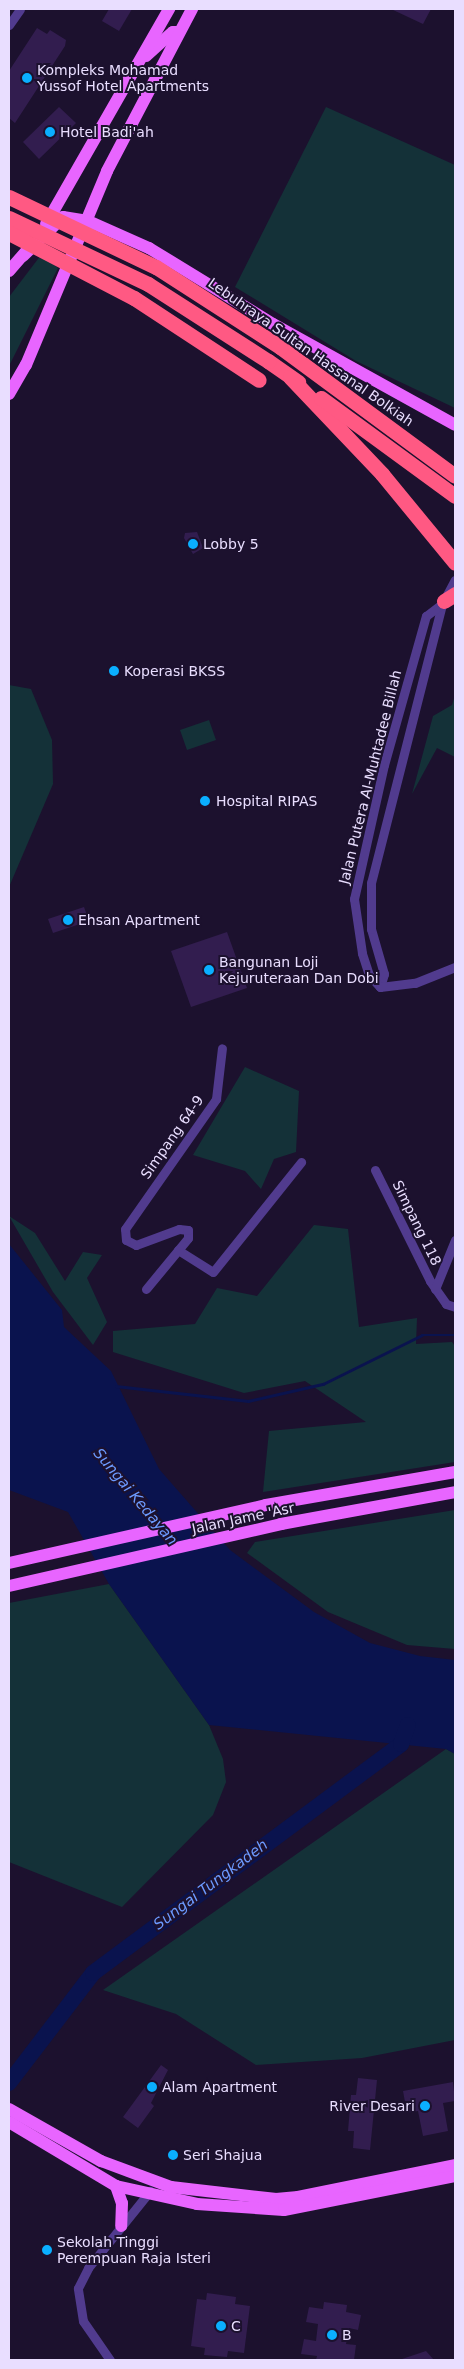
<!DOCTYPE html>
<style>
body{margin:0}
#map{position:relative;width:464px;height:2369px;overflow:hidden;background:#1c112e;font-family:"DejaVu Sans",sans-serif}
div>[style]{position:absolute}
.green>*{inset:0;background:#143138}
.water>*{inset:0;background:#0a134e}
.stream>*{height:2.5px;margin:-1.25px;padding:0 1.25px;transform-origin:1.25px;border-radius:1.25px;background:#0a134e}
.river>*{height:16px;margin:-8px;padding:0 8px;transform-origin:8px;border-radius:8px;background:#0a134e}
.building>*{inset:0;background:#321d4f}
.minor>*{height:9px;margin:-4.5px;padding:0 4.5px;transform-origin:4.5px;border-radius:4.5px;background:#513b8e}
.primary>*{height:12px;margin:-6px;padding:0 6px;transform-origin:6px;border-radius:6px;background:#e865ff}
.motorway>*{height:15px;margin:-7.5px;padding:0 7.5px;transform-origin:7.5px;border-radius:7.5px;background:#ff5983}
.motorway-bridge>*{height:15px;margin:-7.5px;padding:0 7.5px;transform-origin:7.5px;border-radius:7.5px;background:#ff5983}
.dots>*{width:14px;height:14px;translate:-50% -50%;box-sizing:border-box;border:2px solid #1c112e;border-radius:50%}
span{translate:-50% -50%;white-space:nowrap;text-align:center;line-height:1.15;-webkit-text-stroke:4px #1c112e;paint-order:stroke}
.poi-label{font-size:14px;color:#e9deff}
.left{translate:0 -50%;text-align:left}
.right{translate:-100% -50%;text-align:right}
.street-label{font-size:14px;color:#e9deff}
.water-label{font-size:15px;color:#6c9aff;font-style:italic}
.frame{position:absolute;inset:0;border:10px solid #e9deff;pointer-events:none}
</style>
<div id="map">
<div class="green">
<div style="clip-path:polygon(326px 107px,455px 165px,455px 408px,356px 361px,235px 287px)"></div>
<div style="clip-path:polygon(41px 255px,58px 268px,9px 366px,9px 297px)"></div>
<div style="clip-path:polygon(9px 685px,31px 689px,52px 740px,53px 784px,9px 887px)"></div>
<div style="clip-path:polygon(455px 695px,455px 757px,437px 748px,412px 794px,433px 716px,452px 705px)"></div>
<div style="clip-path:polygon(209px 720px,216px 740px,187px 750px,180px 730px)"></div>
<div style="clip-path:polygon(245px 1067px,299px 1091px,296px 1152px,274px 1159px,261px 1189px,245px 1171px,193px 1155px)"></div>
<div style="clip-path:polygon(9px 1216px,35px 1233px,65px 1281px,83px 1252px,102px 1255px,87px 1278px,107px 1322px,93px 1345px,53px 1292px)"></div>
<div style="clip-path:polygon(314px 1225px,348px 1229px,359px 1327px,417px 1318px,416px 1344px,452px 1342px,455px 1346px,455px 1462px,263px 1492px,269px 1431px,366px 1422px,305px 1381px,244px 1393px,113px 1352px,113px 1331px,195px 1324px,217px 1288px,257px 1296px)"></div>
<div style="clip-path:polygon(455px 1510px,455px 1649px,407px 1645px,328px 1612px,247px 1553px,255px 1542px)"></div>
<div style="clip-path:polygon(109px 1584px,209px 1725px,223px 1759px,226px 1782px,213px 1815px,122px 1907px,9px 1862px,9px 1603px)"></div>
<div style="clip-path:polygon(446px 1749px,455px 1754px,455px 2040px,362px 2058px,256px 2065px,176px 2014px,103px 1990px)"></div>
</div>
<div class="water">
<div style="clip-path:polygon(9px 1244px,62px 1310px,64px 1327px,111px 1371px,159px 1469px,230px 1550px,314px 1612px,370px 1643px,420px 1656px,455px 1660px,455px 1754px,446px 1749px,209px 1725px,109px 1584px,68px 1512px,9px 1490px)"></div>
</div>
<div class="stream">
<div style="left:116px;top:1386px;width:133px;rotate:6.5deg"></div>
<div style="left:248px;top:1401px;width:77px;rotate:-12.8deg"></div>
<div style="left:323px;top:1384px;width:110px;rotate:-26.3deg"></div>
<div style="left:422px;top:1335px;width:33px"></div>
</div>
<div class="river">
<div style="left:9px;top:2083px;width:138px;rotate:-52.6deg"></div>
<div style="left:93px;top:1973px;width:384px;rotate:-36.6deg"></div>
<div style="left:401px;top:1744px;width:20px;rotate:-70deg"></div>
</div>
<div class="building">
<div style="clip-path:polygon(109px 9px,132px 9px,119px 31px,102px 21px)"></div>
<div style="clip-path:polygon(391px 9px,431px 9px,423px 24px)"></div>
<div style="clip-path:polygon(37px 28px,47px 34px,50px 30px,66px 40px,65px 46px,15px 123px,9px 118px,9px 71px)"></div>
<div style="clip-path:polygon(59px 107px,76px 123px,39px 159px,23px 142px)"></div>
<div style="clip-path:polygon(197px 532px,203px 548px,193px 554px,184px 538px,185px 533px)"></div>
<div style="clip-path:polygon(84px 907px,89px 921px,53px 933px,48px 919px)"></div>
<div style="clip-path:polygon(227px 932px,247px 988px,191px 1007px,171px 951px)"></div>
<div style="clip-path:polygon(161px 2065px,168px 2070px,151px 2103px,154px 2106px,138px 2128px,123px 2117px)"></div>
<div style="clip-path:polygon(358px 2078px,377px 2080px,370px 2150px,353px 2148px,354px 2131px,348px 2131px,351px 2095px,356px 2095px)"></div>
<div style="clip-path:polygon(453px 2082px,455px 2101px,443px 2103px,448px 2131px,423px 2136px,418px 2111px,407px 2113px,403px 2091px)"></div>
<div style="clip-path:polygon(207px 2293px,236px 2297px,235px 2304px,250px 2306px,244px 2353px,228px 2351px,227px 2357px,204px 2355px,205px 2348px,191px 2346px,197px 2299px,206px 2300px)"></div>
<div style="clip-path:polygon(324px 2302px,347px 2305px,346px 2312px,361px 2315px,358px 2330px,349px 2328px,346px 2344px,356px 2345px,354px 2360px,316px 2360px,317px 2356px,301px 2354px,304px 2339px,316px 2341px,318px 2324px,306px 2322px,309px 2307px,323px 2309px)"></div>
<div style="clip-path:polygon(426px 2351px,434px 2360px,402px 2360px,402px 2359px)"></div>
</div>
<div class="minor">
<div style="left:9px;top:25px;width:19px;rotate:-55deg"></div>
<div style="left:380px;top:987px;width:14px;rotate:-73deg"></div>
<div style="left:384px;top:974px;width:47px;rotate:-106.1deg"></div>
<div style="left:371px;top:929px;width:46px;rotate:-90deg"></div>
<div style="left:371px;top:883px;width:288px;rotate:-75.7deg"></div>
<div style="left:442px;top:604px;width:27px;rotate:-62deg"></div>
<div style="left:380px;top:987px;width:16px;rotate:-133deg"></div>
<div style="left:369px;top:975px;width:23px;rotate:-108deg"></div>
<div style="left:362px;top:953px;width:55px;rotate:-98.4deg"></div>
<div style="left:354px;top:899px;width:137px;rotate:-77.4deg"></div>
<div style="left:384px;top:765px;width:155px;rotate:-74.3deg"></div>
<div style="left:426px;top:616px;width:20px;rotate:-37deg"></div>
<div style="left:380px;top:987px;width:35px;rotate:-7deg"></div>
<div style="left:415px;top:983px;width:43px;rotate:-21.8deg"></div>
<div style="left:375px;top:1170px;width:124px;rotate:63.6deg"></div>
<div style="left:430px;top:1281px;width:28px;rotate:55deg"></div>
<div style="left:446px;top:1304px;width:9px;rotate:18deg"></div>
<div style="left:178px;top:1250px;width:41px;rotate:32.2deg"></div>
<div style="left:213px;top:1272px;width:141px;rotate:-51.3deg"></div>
<div style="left:146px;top:1289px;width:66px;rotate:-50.5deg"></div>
<div style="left:188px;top:1238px;width:8px;rotate:-90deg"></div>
<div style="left:188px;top:1230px;width:9px;rotate:-174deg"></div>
<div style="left:179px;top:1229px;width:46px;rotate:159.6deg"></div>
<div style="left:136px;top:1245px;width:11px;rotate:-153deg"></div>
<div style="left:126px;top:1240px;width:11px;rotate:-95deg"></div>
<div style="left:125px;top:1229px;width:159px;rotate:-55deg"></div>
<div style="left:216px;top:1099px;width:51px;rotate:-83.3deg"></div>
<div style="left:435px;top:1289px;width:53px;rotate:-67.8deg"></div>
<div style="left:110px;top:2360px;width:47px;rotate:-124.7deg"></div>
<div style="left:83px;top:2321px;width:33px;rotate:-99deg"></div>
<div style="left:78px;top:2288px;width:22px;rotate:-63deg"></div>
<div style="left:88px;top:2268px;width:99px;rotate:-51.2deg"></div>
</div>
<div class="primary">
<div style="left:146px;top:56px;width:36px;rotate:-42deg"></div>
<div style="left:173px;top:32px;width:6px"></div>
<div style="left:46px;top:224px;width:248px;rotate:-60.2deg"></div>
<div style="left:23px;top:256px;width:56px;rotate:-44.3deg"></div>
<div style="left:63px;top:217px;width:25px;rotate:9deg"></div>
<div style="left:88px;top:221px;width:67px;rotate:23.9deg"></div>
<div style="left:149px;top:248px;width:145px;rotate:31.5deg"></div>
<div style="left:273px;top:324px;width:208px;rotate:29deg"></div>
<div style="left:9px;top:271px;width:28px;rotate:-49deg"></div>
<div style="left:9px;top:394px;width:34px;rotate:-60deg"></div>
<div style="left:26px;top:365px;width:210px;rotate:-67.3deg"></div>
<div style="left:107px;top:171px;width:183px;rotate:-62.3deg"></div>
<div style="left:9px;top:1563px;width:263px;rotate:-12.7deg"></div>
<div style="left:266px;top:1505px;width:192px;rotate:-9.9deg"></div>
<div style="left:9px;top:1586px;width:279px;rotate:-12.8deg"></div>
<div style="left:281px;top:1524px;width:177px;rotate:-10.4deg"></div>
<div style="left:9px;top:2109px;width:106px;rotate:29.5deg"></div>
<div style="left:101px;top:2161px;width:75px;rotate:20.4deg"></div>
<div style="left:171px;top:2187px;width:106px;rotate:6.5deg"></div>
<div style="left:276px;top:2199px;width:22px;rotate:-5deg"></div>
<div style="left:298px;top:2197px;width:160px;rotate:-11.5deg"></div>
<div style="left:9px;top:2122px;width:125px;rotate:30.9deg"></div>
<div style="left:116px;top:2186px;width:83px;rotate:12.5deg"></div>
<div style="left:197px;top:2204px;width:87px;rotate:3.9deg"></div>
<div style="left:284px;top:2210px;width:174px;rotate:-11.2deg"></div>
<div style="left:116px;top:2186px;width:18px;rotate:71deg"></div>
<div style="left:122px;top:2203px;width:23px;rotate:92deg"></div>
</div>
<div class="motorway">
<div style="left:134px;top:298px;width:149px;rotate:33.3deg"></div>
<div style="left:280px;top:347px;width:217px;rotate:36.4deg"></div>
<div style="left:268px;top:361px;width:37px;rotate:35deg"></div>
<div style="left:290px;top:377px;width:134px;rotate:46.5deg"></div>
<div style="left:382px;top:474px;width:115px;rotate:50.6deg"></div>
<div style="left:321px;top:398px;width:166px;rotate:36.2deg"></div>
<div style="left:444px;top:601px;width:13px;rotate:-32deg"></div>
</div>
<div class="motorway-bridge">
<div style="left:9px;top:197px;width:163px;rotate:25.5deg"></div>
<div style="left:156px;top:267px;width:148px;rotate:32.8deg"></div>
<div style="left:9px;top:218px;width:154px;rotate:25.4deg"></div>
<div style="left:148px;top:284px;width:143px;rotate:32.7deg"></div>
<div style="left:9px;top:233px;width:141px;rotate:27.5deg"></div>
</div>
<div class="dots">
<div style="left:27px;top:78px;background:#0aafff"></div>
<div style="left:50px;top:132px;background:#0aafff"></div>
<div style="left:193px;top:544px;background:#0aafff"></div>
<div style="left:114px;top:671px;background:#0aafff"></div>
<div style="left:205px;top:801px;background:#0aafff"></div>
<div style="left:68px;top:920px;background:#0aafff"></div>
<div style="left:209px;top:970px;background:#0aafff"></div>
<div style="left:152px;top:2087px;background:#0aafff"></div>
<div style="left:425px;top:2106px;background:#0aafff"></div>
<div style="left:173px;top:2155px;background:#0aafff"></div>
<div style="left:47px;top:2250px;background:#0aafff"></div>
<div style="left:221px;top:2326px;background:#0aafff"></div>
<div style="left:332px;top:2335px;background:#0aafff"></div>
</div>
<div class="poi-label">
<span class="left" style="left:37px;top:78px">Kompleks Mohamad<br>Yussof Hotel Apartments</span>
<span class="left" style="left:60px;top:132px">Hotel Badi'ah</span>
<span class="left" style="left:203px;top:544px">Lobby 5</span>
<span class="left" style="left:124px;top:671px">Koperasi BKSS</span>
<span class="left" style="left:216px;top:801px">Hospital RIPAS</span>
<span class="left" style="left:78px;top:920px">Ehsan Apartment</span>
<span class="left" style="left:219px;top:970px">Bangunan Loji<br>Kejuruteraan Dan Dobi</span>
<span class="left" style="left:162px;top:2087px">Alam Apartment</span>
<span class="right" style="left:415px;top:2106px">River Desari</span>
<span class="left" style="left:183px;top:2155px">Seri Shajua</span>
<span class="left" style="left:57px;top:2250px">Sekolah Tinggi<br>Perempuan Raja Isteri</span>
<span class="left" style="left:231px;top:2326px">C</span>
<span class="left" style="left:342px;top:2335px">B</span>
</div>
<div class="street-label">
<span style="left:311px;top:352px;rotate:35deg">Lebuhraya Sultan Hassanal Bolkiah</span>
<span style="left:370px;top:777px;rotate:-76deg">Jalan Putera Al-Muhtadee Billah</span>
<span style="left:172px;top:1137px;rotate:-55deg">Simpang 64-9</span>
<span style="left:417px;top:1223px;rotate:64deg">Simpang 118</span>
<span style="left:243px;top:1518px;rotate:-12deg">Jalan Jame 'Asr</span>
</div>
<div class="water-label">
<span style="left:135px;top:1497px;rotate:50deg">Sungai Kedayan</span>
<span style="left:211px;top:1885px;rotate:-37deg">Sungai Tungkadeh</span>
</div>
<div class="frame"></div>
</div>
